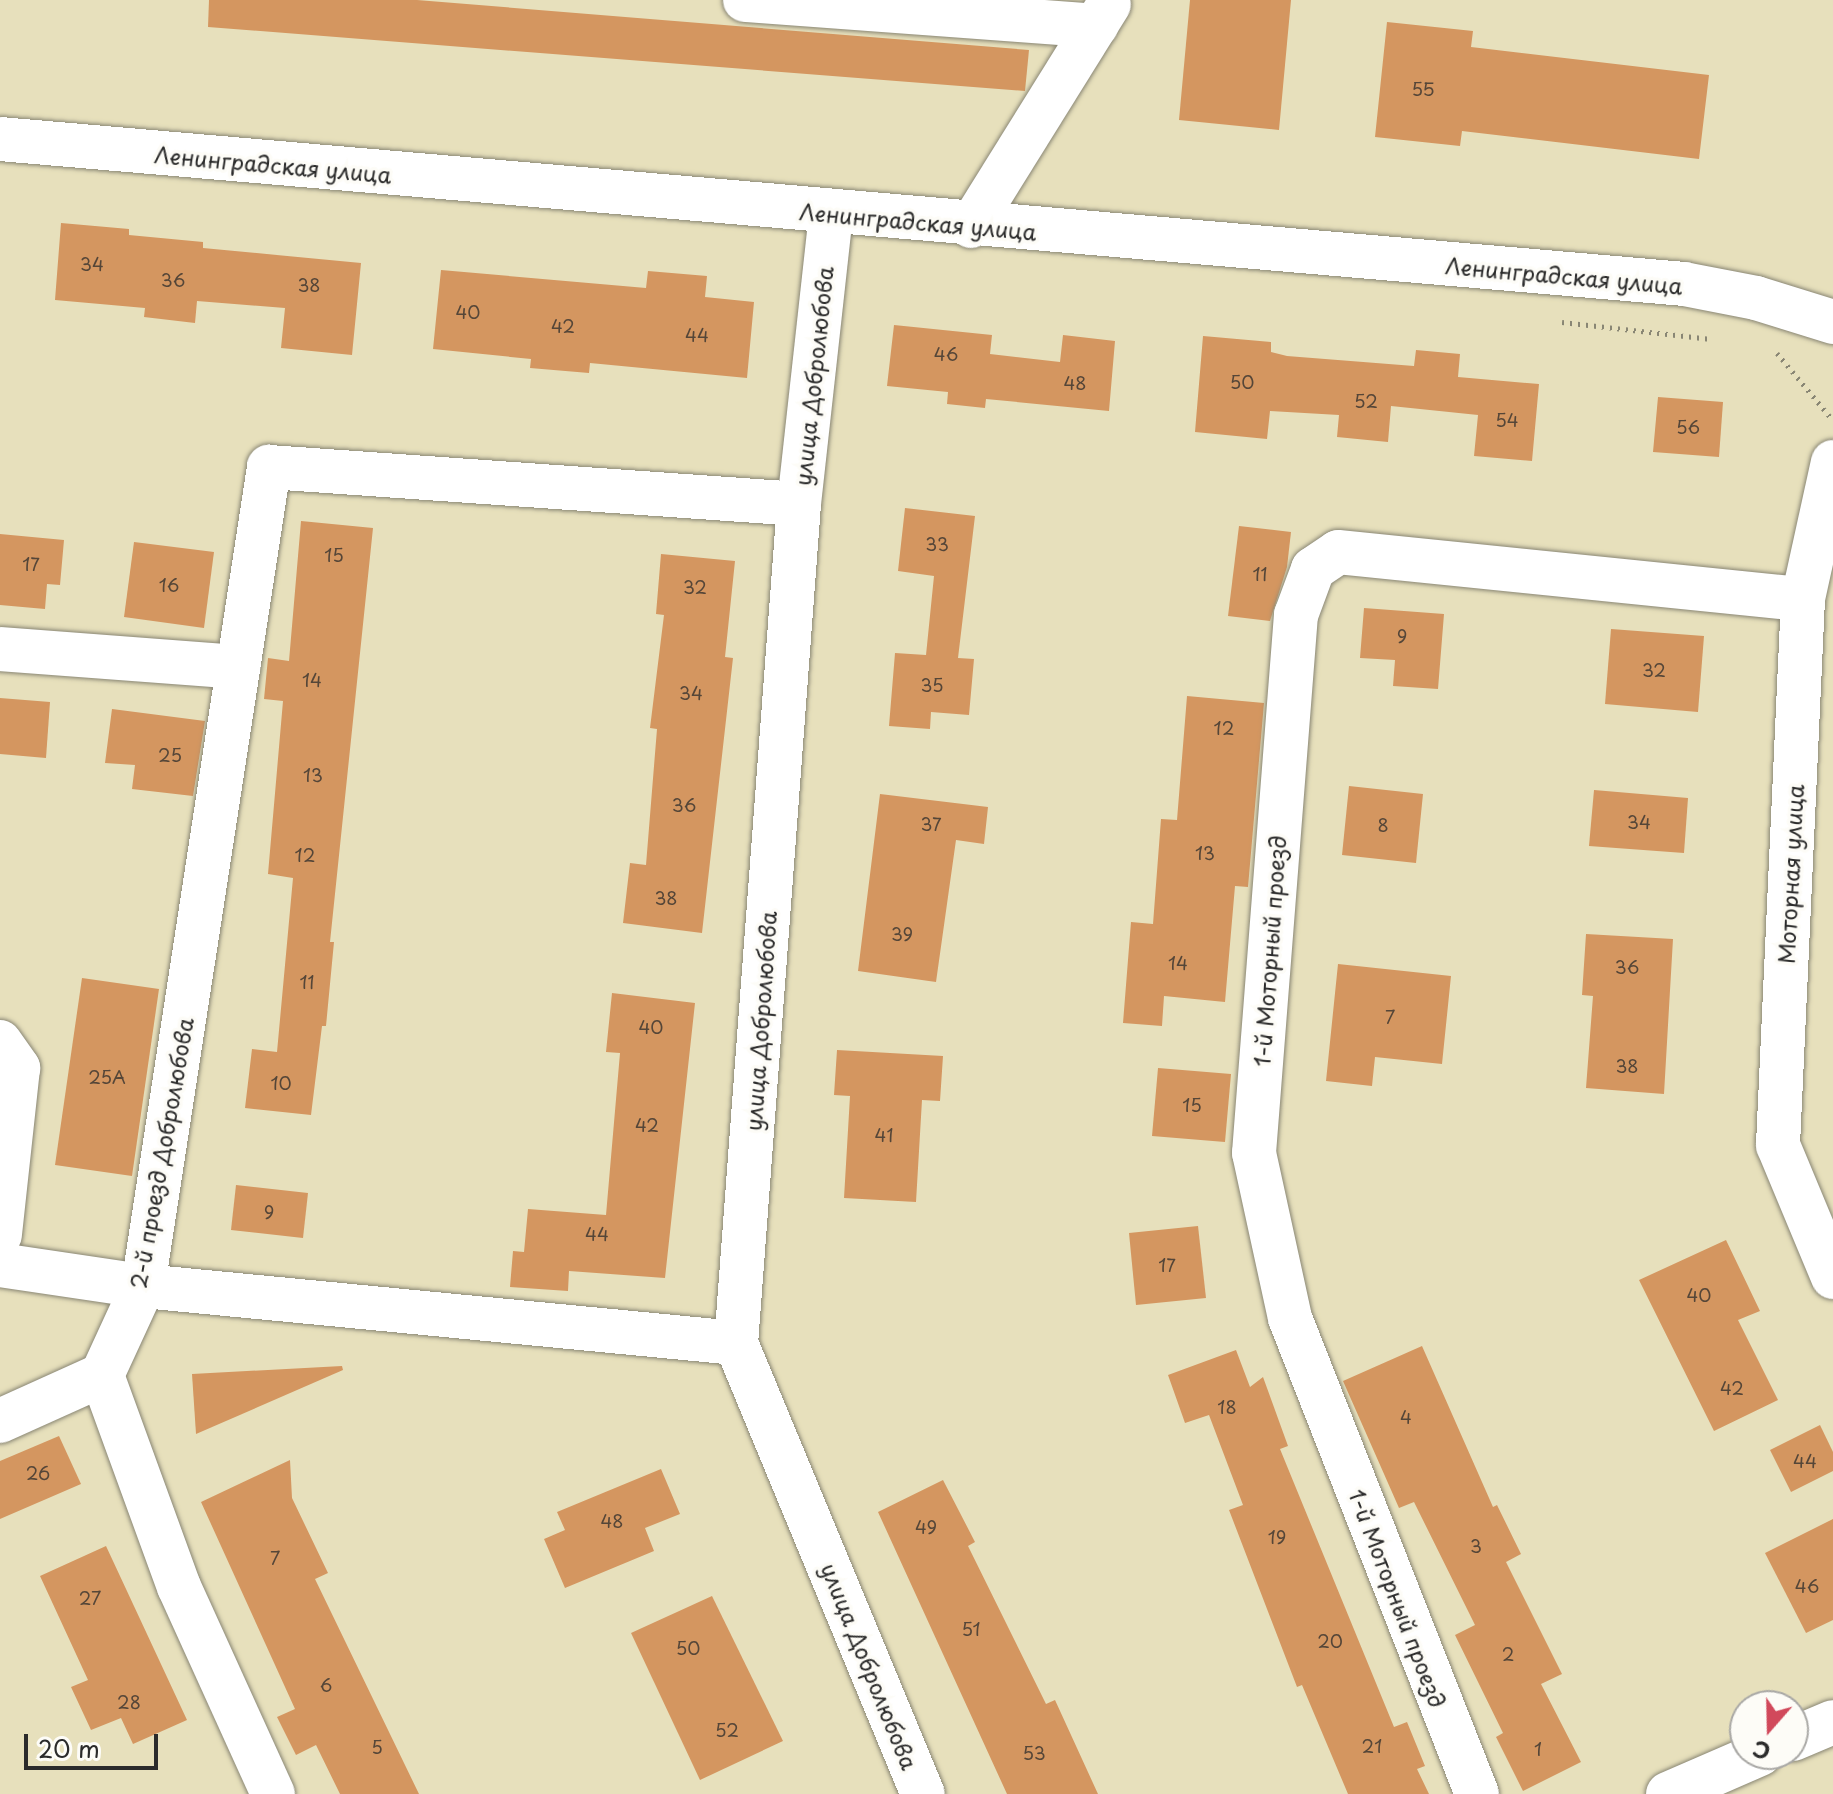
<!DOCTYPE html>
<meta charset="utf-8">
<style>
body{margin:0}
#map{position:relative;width:1833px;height:1794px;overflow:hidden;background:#e7e0bc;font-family:"Playpen Sans",sans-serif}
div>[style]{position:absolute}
.building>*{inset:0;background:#d49660}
.path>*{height:5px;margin-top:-2.5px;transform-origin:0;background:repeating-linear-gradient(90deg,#898674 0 2px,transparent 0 8px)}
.roads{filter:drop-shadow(0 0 2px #898674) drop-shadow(0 0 2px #898674)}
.minor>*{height:44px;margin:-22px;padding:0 22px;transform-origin:22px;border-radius:22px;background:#fff}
span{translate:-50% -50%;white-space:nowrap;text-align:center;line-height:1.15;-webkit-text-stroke:7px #fdfcf7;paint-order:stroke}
.number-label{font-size:18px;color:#554638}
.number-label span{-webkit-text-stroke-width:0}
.street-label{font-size:22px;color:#2b2b2b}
.north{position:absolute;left:1729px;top:1690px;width:80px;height:80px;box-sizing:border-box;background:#fdfcf7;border:2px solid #a9a8a5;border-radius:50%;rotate:200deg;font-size:22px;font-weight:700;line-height:32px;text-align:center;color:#2b2b2b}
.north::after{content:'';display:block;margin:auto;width:28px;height:36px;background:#d1495b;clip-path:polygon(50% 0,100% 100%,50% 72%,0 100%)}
.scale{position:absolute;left:24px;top:1734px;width:134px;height:36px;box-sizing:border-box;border:4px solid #2b2b2b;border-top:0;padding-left:10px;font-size:24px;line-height:28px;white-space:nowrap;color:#2b2b2b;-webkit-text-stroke:6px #fdfcf7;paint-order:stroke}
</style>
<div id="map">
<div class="building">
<div style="clip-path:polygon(209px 0,417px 0,1029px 50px,1025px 91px,208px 27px)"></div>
<div style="clip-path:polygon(1190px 0,1291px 0,1279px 130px,1179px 120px)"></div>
<div style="clip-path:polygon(1387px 22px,1473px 31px,1471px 47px,1709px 75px,1699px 159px,1462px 131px,1460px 146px,1375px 137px)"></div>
<div style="clip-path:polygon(61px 223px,129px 229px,129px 235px,203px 242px,203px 248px,361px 263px,352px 355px,281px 348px,285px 308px,197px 301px,195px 323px,144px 317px,145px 308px,55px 300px)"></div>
<div style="clip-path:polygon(441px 270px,646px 288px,648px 271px,707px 276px,705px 297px,754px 302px,747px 378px,590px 363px,589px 373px,530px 368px,531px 359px,433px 349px)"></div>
<div style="clip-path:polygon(894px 325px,992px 335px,990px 354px,1060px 362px,1063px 335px,1115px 341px,1109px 411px,986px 399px,985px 408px,947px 404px,948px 392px,887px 386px)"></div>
<div style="clip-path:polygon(1203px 336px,1271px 342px,1271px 352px,1287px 356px,1414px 366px,1416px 350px,1460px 354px,1458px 377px,1539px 384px,1532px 461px,1474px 456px,1478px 415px,1391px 406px,1388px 442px,1337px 437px,1339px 415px,1270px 411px,1267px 439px,1195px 432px)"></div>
<div style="clip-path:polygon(1658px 397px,1723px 402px,1719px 457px,1653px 452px)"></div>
<div style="clip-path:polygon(905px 508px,975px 516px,958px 658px,974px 659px,969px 715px,931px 712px,930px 729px,889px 726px,895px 653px,926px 655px,934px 576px,898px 571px)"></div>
<div style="clip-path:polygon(301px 521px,373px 528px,330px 942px,334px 942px,326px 1026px,322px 1026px,311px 1115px,245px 1108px,252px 1049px,277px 1052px,293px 878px,268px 874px,283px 701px,264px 699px,268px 658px,289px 661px)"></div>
<div style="clip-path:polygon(1239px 526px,1291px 532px,1287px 567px,1270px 621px,1228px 616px)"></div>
<div style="clip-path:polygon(0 534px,64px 540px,60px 585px,47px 584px,45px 609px,0 605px)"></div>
<div style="clip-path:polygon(134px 542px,214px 552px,204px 628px,124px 617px)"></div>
<div style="clip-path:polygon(661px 554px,735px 561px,725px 657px,733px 658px,702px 933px,623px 923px,630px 863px,646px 865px,657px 729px,650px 728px,664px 615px,656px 614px)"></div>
<div style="clip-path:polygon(1364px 608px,1444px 614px,1438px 689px,1393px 686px,1395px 660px,1360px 658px)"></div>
<div style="clip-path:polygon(1611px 629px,1704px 636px,1698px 712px,1605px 704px)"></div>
<div style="clip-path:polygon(1187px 696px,1264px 703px,1248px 887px,1235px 886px,1225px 1002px,1164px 996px,1162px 1026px,1123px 1023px,1131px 922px,1153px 924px,1161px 819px,1177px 820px)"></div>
<div style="clip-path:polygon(0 698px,50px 702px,46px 758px,0 754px)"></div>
<div style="clip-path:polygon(112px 709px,205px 721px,193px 796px,132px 789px,135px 765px,105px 763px)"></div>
<div style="clip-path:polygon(1349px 786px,1423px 794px,1416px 863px,1342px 855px)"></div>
<div style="clip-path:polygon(1594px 790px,1688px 798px,1684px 853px,1589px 846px)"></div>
<div style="clip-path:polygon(880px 794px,988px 807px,984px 844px,956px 840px,936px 982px,858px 971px)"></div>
<div style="clip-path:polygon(1586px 934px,1673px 939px,1664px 1094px,1586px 1088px,1593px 996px,1582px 995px)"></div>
<div style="clip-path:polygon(1338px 964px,1451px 976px,1442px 1064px,1375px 1057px,1372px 1086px,1326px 1081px)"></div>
<div style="clip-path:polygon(82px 978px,159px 989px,132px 1176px,55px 1165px)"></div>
<div style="clip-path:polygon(612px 993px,695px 1003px,665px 1278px,569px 1271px,568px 1291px,510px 1287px,513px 1251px,524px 1252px,528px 1209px,606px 1215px,620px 1053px,606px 1052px)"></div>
<div style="clip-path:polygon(837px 1050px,943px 1056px,940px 1101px,922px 1100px,916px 1202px,844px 1198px,850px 1096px,834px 1095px)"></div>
<div style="clip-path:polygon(1158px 1068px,1231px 1074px,1225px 1142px,1152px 1136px)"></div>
<div style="clip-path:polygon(236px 1185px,308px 1193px,303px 1238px,231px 1230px)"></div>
<div style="clip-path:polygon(1198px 1226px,1206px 1298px,1136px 1305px,1129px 1233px)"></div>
<div style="clip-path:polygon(1726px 1240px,1760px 1311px,1738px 1320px,1778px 1400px,1714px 1431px,1639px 1280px)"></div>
<div style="clip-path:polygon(1422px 1346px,1493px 1507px,1497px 1505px,1521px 1554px,1506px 1562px,1562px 1674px,1541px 1684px,1581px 1762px,1523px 1791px,1496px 1737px,1503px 1733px,1455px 1635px,1475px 1625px,1414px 1502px,1399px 1508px,1343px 1381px)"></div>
<div style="clip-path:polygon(1236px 1350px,1250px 1387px,1263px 1377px,1288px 1446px,1280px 1449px,1394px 1727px,1407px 1722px,1425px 1766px,1417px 1769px,1429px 1794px,1348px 1794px,1302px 1685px,1297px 1687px,1229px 1510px,1243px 1505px,1209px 1415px,1185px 1423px,1168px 1375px)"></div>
<div style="clip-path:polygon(342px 1366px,343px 1370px,196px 1434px,192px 1374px)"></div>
<div style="clip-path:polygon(1820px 1425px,1833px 1452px,1833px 1471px,1791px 1492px,1770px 1450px)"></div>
<div style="clip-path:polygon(59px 1436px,81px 1484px,0 1519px,0 1461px)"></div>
<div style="clip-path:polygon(290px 1460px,292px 1498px,328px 1573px,315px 1579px,419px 1794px,340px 1794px,316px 1745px,296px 1755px,277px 1717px,295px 1709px,201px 1502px)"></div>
<div style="clip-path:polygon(661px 1469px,680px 1514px,645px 1528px,654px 1551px,565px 1588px,544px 1539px,565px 1530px,557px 1512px)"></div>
<div style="clip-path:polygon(943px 1480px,975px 1542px,968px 1546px,1046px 1704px,1055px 1700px,1098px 1794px,1007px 1794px,878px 1512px)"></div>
<div style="clip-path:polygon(1833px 1519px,1833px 1620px,1806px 1633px,1765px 1553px)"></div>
<div style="clip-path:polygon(106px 1546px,187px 1720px,133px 1744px,121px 1718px,91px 1730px,71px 1687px,88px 1680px,40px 1576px)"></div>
<div style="clip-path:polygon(712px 1596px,783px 1741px,700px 1780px,631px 1633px)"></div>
</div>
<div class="path">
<div style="left:1562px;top:322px;width:150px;rotate:6.5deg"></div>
<div style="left:1777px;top:353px;width:86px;rotate:50.2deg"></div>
</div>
<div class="roads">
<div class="minor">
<div style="left:745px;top:0;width:352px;rotate:4.2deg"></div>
<div style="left:0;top:139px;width:1690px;rotate:4.92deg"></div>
<div style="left:1684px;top:284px;width:73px;rotate:11deg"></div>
<div style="left:1756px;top:298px;width:81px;rotate:17.3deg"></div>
<div style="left:831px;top:214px;width:292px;rotate:96.3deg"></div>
<div style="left:799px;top:504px;width:841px;rotate:94.29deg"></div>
<div style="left:736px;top:1343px;width:488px;rotate:67.5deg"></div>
<div style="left:971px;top:226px;width:261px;rotate:-58.1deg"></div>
<div style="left:1833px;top:462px;width:140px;rotate:102.4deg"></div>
<div style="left:1803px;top:599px;width:547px;rotate:92.62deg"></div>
<div style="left:1778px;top:1145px;width:143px;rotate:67.4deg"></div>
<div style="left:0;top:649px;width:239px;rotate:4.3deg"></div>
<div style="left:0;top:1042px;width:32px;rotate:55deg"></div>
<div style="left:18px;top:1068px;width:168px;rotate:96.2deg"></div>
<div style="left:0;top:1265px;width:145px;rotate:8.4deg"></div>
<div style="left:143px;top:1286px;width:596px;rotate:5.49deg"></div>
<div style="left:0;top:1421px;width:112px;rotate:-24.3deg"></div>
<div style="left:1793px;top:1739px;width:43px;rotate:-23deg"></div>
<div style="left:273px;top:1794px;width:227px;rotate:-114.4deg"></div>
<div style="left:179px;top:1587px;width:226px;rotate:-110deg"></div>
<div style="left:102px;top:1375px;width:98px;rotate:-65.3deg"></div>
<div style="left:143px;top:1286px;width:829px;rotate:-81.25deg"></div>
<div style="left:269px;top:467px;width:531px;rotate:3.99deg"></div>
<div style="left:1477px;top:1794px;width:511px;rotate:-111.45deg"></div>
<div style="left:1290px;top:1318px;width:169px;rotate:-102.3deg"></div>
<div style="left:1254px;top:1153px;width:540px;rotate:-85.54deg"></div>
<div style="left:1296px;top:615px;width:49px;rotate:-69.7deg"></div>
<div style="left:1313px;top:569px;width:30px;rotate:-34deg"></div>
<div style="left:1338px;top:552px;width:467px;rotate:5.8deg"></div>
<div style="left:1668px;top:1794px;width:100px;rotate:-23.5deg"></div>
</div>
</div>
<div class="number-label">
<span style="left:1423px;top:89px">55</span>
<span style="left:92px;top:264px">34</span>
<span style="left:173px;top:280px">36</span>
<span style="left:309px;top:285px">38</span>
<span style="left:468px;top:312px">40</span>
<span style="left:563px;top:326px">42</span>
<span style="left:697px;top:335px">44</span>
<span style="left:946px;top:354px">46</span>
<span style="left:1242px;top:382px">50</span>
<span style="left:1075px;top:383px">48</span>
<span style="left:1366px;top:401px">52</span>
<span style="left:1507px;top:420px">54</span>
<span style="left:1688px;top:427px">56</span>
<span style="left:937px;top:544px">33</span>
<span style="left:334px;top:555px">15</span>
<span style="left:31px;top:564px">17</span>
<span style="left:1260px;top:574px">11</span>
<span style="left:169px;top:585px">16</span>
<span style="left:695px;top:587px">32</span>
<span style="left:1402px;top:636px">9</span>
<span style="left:1654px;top:670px">32</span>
<span style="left:312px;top:680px">14</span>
<span style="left:932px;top:685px">35</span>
<span style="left:691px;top:693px">34</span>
<span style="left:1224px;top:728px">12</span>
<span style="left:170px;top:755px">25</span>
<span style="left:313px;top:775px">13</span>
<span style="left:684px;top:805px">36</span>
<span style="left:1639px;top:822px">34</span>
<span style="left:931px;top:824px">37</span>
<span style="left:1383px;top:825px">8</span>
<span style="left:1205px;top:853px">13</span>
<span style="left:305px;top:855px">12</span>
<span style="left:666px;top:898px">38</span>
<span style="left:902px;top:934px">39</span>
<span style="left:1178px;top:963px">14</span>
<span style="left:1627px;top:967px">36</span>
<span style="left:307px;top:982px">11</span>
<span style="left:1390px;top:1017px">7</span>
<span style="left:651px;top:1027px">40</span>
<span style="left:1627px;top:1066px">38</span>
<span style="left:107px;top:1077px">25А</span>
<span style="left:281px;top:1083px">10</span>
<span style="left:1192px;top:1105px">15</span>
<span style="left:647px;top:1125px">42</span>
<span style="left:884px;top:1135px">41</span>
<span style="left:269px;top:1212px">9</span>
<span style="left:597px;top:1234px">44</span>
<span style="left:1167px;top:1265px">17</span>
<span style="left:1699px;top:1295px">40</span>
<span style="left:1732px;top:1388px">42</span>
<span style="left:1227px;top:1407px">18</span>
<span style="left:1406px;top:1417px">4</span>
<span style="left:1805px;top:1461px">44</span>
<span style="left:38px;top:1473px">26</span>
<span style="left:612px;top:1521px">48</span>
<span style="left:926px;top:1527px">49</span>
<span style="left:1277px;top:1537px">19</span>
<span style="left:1476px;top:1546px">3</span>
<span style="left:275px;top:1558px">7</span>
<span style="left:1807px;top:1586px">46</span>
<span style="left:90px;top:1598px">27</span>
<span style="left:971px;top:1629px">51</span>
<span style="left:1330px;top:1641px">20</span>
<span style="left:688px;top:1648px">50</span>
<span style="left:1508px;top:1654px">2</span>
<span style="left:326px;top:1685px">6</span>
<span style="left:129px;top:1702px">28</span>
<span style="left:727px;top:1730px">52</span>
<span style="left:1372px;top:1746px">21</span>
<span style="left:377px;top:1747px">5</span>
<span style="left:1538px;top:1749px">1</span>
<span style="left:1034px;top:1753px">53</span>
</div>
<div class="street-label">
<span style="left:273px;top:164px;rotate:5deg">Ленинградская улица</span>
<span style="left:918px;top:221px;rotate:5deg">Ленинградская улица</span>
<span style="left:1564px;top:275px;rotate:5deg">Ленинградская улица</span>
<span style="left:813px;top:376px;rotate:-84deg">улица Добролюбова</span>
<span style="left:1790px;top:874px;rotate:-87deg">Моторная улица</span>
<span style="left:1269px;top:951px;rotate:-86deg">1-й Моторный проезд</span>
<span style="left:760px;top:1021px;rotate:-86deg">улица Добролюбова</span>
<span style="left:161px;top:1153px;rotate:-80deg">2-й проезд Добролюбова</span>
<span style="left:1398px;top:1598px;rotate:69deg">1-й Моторный проезд</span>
<span style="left:870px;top:1666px;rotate:68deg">улица Добролюбова</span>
</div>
<div class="north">С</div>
<div class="scale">20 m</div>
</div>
